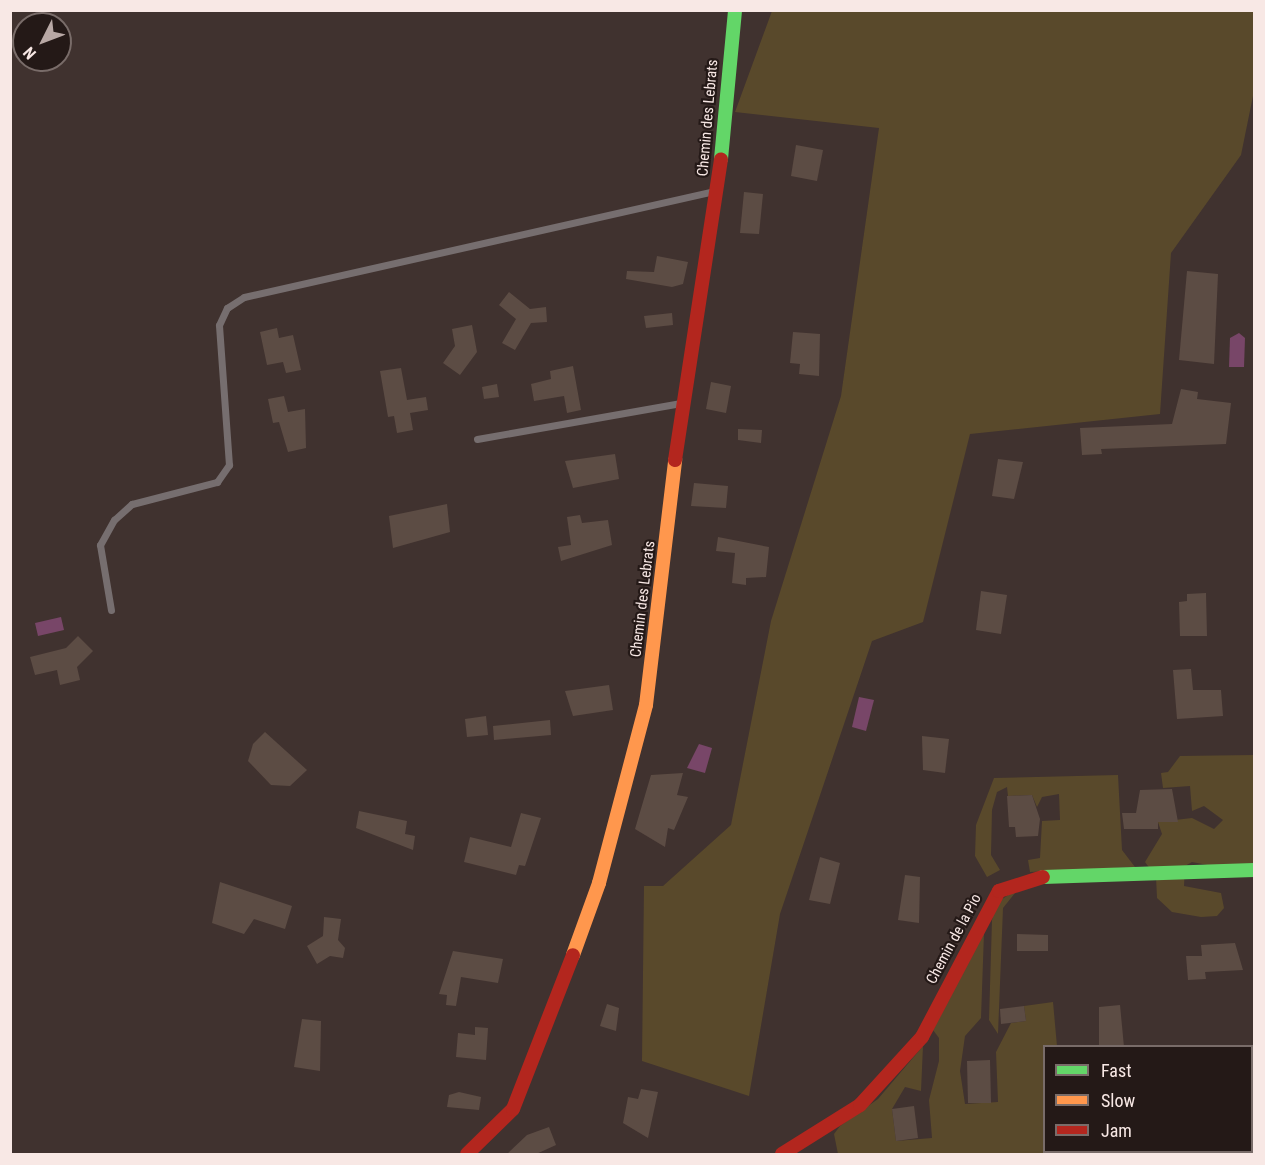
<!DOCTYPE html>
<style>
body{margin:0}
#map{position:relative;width:1265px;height:1165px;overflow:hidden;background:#40322f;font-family:"Roboto Condensed",sans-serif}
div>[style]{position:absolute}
.green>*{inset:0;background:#59492b}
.water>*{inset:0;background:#784668}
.building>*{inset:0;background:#5c4c44}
.lane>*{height:7px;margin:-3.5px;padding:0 3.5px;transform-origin:3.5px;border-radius:3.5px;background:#766e6f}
.fast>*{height:14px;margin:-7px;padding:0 7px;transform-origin:7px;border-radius:7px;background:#63d668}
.slow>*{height:14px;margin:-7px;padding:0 7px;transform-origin:7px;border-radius:7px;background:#ff974d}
.jam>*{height:14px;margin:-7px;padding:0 7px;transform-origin:7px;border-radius:7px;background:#b3261e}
span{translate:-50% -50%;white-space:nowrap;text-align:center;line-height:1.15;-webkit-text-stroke:4.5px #241917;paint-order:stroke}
.street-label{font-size:15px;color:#f8e8e5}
.frame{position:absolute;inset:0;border:12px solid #f8e8e5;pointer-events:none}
.legend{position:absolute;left:1043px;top:1045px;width:210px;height:108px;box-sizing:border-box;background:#241917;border:2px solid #796c69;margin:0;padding:8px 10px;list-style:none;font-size:18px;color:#f8e8e5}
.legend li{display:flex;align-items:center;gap:12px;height:30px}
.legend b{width:30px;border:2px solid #796c69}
.north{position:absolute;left:12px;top:12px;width:60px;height:60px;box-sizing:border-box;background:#241917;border:2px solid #796c69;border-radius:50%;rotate:228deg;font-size:16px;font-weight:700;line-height:24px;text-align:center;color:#f8e8e5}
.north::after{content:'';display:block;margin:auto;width:21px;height:27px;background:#b8a8a5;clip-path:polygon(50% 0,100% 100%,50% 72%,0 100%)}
</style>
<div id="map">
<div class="green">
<div style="clip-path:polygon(772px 11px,1254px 11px,1254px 91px,1241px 155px,1171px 253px,1160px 414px,970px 434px,923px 622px,872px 641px,780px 914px,749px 1096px,642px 1061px,644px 886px,663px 886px,731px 825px,771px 621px,841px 396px,879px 128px,735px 112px)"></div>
<div style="clip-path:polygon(1254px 755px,1254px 874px,1192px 862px,1185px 866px,1184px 886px,1221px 893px,1224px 908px,1217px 916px,1201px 917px,1172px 912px,1157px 898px,1156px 877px,1145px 862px,1162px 834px,1158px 822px,1192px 818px,1214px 829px,1223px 820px,1204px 806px,1192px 811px,1190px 786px,1163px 788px,1161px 773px,1168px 772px,1180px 756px)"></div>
<div style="clip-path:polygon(1118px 775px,1122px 850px,1135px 867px,1030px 872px,1028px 860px,1040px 858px,1042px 821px,1060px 820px,1059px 794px,1042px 797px,1037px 807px,1032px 795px,1008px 796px,1007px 787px,997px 792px,992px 810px,991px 855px,1000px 870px,987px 877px,975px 856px,976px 825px,994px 778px)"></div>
<div style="clip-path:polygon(1019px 888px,1003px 908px,998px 1034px,989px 1020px,992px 920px,996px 903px)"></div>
<div style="clip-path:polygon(984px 933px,981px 1018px,965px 1036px,960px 1071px,965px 1104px,998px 1102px,996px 1052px,1011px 1023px,1026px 1021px,1024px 1006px,1053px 1002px,1057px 1046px,1044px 1046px,1044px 1152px,1065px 1154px,838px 1154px,834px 1134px,840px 1126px,878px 1099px,923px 1046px,921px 1091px,905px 1087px,892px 1109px,896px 1141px,932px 1138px,929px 1100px,939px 1061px,939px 1038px,933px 1030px)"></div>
</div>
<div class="water">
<div style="clip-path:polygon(1239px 333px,1245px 338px,1244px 367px,1229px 367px,1230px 338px)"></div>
<div style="clip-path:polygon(61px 617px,64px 630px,38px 636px,35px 623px)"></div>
<div style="clip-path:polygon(859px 697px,874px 700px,866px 731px,852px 727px)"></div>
<div style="clip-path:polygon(699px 744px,712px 748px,705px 773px,687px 768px)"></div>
</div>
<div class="building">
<div style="clip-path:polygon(796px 145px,823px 150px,817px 181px,791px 176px)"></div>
<div style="clip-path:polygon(744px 192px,763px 194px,759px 234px,740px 233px)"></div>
<div style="clip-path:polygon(657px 256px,688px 262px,683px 284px,672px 287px,626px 279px,627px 271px,654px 272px)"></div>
<div style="clip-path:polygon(1187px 271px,1218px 274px,1214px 364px,1179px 360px)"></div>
<div style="clip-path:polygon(509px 292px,530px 309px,546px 307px,547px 322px,531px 323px,515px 350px,502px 343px,516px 319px,499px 305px)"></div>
<div style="clip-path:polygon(672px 313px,673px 325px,646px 328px,644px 316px)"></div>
<div style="clip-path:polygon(472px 325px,477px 352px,460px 375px,443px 363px,455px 346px,452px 329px)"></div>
<div style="clip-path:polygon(277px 328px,279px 338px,293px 335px,301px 370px,286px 373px,283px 362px,267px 365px,260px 332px)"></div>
<div style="clip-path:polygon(793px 332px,820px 334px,819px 376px,799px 374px,800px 364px,790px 363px)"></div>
<div style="clip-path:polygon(573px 366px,581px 410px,567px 413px,564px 396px,534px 401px,531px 384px,551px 379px,550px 371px)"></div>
<div style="clip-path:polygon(401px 368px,407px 400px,426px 397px,428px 410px,410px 413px,413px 430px,397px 433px,394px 416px,388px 417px,380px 371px)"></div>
<div style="clip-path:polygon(711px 382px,731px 386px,726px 413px,706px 409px)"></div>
<div style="clip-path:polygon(497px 384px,499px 397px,484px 399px,482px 387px)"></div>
<div style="clip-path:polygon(1181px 389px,1198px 392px,1197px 399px,1231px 403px,1226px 444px,1101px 449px,1102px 454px,1082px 455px,1080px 428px,1172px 424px)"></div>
<div style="clip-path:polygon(284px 396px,288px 412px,305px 409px,306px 448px,288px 452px,279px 422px,273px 423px,268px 399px)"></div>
<div style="clip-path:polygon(738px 429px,762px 430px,761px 443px,738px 440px)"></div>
<div style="clip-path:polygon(615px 454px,619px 479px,573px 488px,565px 461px)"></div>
<div style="clip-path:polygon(998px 459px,1023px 462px,1014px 499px,992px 496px)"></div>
<div style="clip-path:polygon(694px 483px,728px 486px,726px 508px,691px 506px)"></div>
<div style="clip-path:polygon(447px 504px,450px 532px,393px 548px,389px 516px)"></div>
<div style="clip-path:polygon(580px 515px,582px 523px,608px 520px,612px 545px,561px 561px,558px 547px,571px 545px,567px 517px)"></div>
<div style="clip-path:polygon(718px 537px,769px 547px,766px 577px,746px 578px,746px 585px,732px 583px,735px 553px,716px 551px)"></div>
<div style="clip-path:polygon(981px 591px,1007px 595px,1001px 634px,976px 630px)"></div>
<div style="clip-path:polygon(1206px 593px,1207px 636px,1180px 636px,1179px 602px,1187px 601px,1187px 594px)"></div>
<div style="clip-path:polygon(78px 636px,93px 651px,77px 667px,80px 680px,60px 685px,57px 670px,35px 675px,30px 657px,66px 648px)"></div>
<div style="clip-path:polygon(1191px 669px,1193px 690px,1221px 690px,1223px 716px,1177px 719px,1173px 670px)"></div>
<div style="clip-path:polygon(609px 685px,613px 710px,573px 716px,565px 691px)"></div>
<div style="clip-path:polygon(486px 716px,488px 735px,467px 737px,465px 719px)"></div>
<div style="clip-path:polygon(550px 720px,551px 735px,494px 740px,493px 726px)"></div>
<div style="clip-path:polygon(265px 732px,307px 770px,290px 786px,271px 785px,248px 761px,253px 744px)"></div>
<div style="clip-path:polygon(922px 736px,949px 739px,945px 773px,923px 770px)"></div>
<div style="clip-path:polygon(683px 773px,677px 795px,688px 797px,674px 830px,668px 828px,665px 847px,635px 829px,651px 775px)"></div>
<div style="clip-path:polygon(1172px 789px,1178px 822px,1158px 822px,1158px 829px,1124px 829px,1122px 813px,1136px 813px,1140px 790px)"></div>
<div style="clip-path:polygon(1032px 795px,1040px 819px,1038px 836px,1016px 837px,1015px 827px,1009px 827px,1007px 796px)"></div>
<div style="clip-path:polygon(359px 811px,407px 821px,405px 834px,415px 836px,413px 850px,356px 828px)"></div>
<div style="clip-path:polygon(521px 813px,541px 818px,525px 866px,519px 865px,516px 875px,464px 862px,470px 837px,511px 847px)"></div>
<div style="clip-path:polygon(820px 857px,840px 863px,830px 904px,809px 900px)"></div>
<div style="clip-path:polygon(905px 875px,920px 877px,919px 923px,898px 920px)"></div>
<div style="clip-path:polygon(220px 882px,292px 906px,285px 929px,254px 919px,244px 934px,212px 923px)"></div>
<div style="clip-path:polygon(324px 917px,341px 919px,338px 940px,345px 948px,343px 958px,330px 956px,317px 964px,307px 946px,323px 936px)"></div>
<div style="clip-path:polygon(1017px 934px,1048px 935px,1048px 951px,1017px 951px)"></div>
<div style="clip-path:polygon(1235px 943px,1243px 970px,1205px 972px,1206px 979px,1188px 980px,1186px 956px,1202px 956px,1201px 945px)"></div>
<div style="clip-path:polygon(453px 951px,503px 959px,498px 983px,461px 977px,456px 1006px,446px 1005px,447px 995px,439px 994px)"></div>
<div style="clip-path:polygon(607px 1004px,619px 1008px,616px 1031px,600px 1026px)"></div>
<div style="clip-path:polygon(1120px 1005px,1124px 1047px,1099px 1047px,1099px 1007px)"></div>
<div style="clip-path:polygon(1024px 1006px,1026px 1021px,1001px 1024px,1000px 1009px)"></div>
<div style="clip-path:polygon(302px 1019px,321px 1021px,320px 1071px,294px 1067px)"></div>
<div style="clip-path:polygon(475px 1027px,488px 1028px,486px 1060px,456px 1057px,458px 1033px,475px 1035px)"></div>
<div style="clip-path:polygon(990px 1060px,991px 1103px,968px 1103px,967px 1061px)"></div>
<div style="clip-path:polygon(641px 1089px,658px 1092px,648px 1138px,623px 1123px,628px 1097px,638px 1099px)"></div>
<div style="clip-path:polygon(459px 1092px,481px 1097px,479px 1110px,447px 1107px,449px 1095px)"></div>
<div style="clip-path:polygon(914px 1106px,918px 1138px,896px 1141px,892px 1109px)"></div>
<div style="clip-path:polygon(549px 1127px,556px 1145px,534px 1155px,506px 1155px,527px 1135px)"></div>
</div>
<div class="lane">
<div style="left:477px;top:439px;width:207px;rotate:-10deg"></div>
<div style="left:111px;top:610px;width:66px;rotate:-99.6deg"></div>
<div style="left:100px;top:545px;width:29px;rotate:-61deg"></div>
<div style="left:114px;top:520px;width:24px;rotate:-42deg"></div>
<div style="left:132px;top:504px;width:88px;rotate:-14.5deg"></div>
<div style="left:217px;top:482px;width:21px;rotate:-55deg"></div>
<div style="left:229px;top:465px;width:140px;rotate:-94.1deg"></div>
<div style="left:219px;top:325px;width:19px;rotate:-65deg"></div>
<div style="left:227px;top:308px;width:20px;rotate:-33deg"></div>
<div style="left:244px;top:297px;width:485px;rotate:-12.7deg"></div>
</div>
<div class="fast">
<div style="left:721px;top:159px;width:150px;rotate:-84.6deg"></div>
<div style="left:1043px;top:877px;width:211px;rotate:-1.9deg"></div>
</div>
<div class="slow">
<div style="left:573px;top:955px;width:77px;rotate:-70.1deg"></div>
<div style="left:599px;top:883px;width:184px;rotate:-75.2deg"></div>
<div style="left:646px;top:705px;width:247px;rotate:-83.2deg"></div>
</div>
<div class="jam">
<div style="left:675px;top:460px;width:304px;rotate:-81.3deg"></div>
<div style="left:467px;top:1154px;width:64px;rotate:-44.4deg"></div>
<div style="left:513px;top:1109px;width:165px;rotate:-68.7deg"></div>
<div style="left:782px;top:1154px;width:92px;rotate:-32.1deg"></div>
<div style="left:860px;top:1105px;width:92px;rotate:-47.6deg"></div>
<div style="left:922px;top:1037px;width:165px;rotate:-62.2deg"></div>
<div style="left:999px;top:891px;width:46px;rotate:-17.7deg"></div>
</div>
<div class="street-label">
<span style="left:708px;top:118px;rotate:-85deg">Chemin des Lebrats</span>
<span style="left:643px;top:599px;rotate:-83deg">Chemin des Lebrats</span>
<span style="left:954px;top:939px;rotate:-62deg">Chemin de la Pio</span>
</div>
<div class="frame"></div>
<ul class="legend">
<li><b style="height:8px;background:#63d668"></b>Fast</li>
<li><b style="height:8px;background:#ff974d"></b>Slow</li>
<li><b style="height:8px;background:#b3261e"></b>Jam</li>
</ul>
<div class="north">N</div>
</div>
